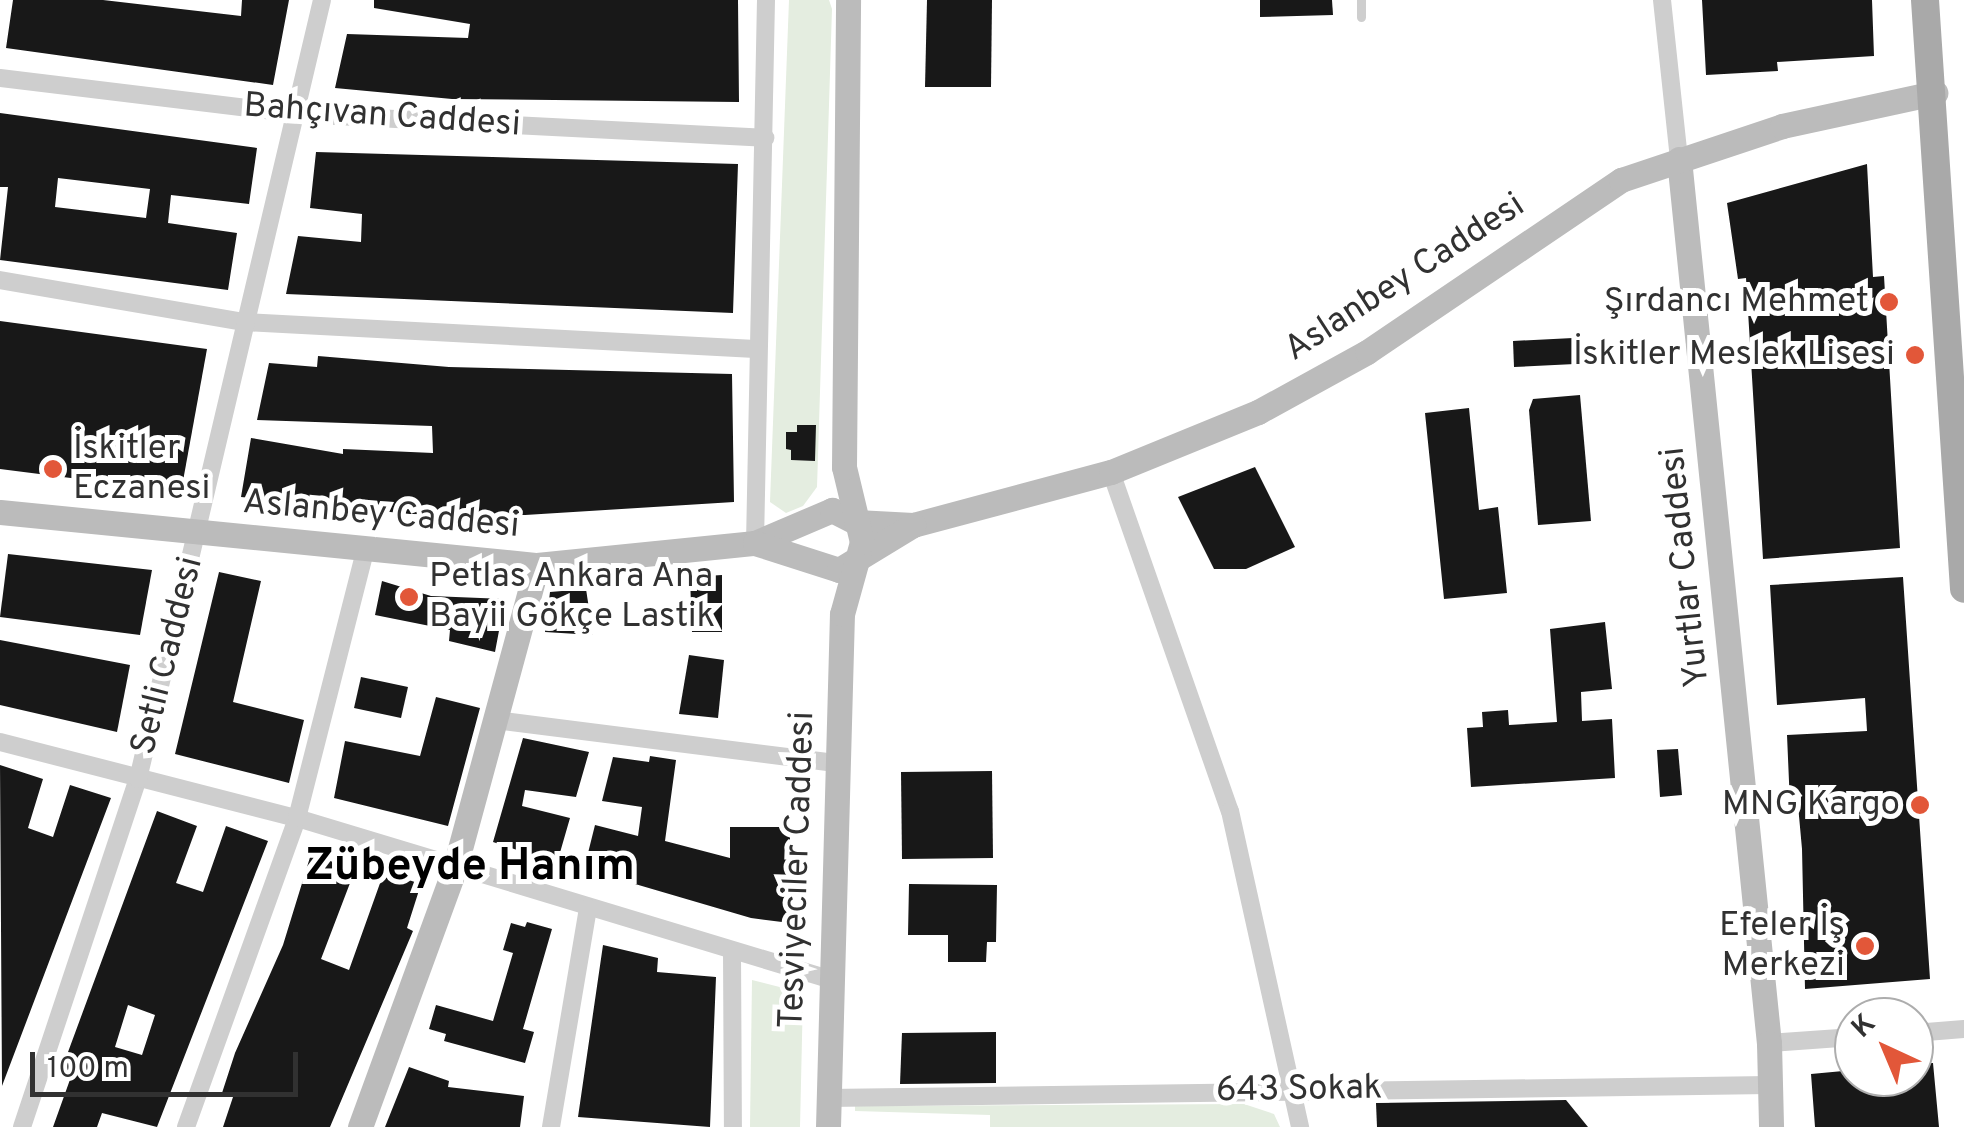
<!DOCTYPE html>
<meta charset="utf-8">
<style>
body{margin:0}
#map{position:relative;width:1964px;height:1127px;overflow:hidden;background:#fff;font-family:Overpass,sans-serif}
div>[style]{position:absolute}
.green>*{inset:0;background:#e4ede0}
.building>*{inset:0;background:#181818}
.lane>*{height:9px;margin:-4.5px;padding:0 4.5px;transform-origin:4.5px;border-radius:4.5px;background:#cecece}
.street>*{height:18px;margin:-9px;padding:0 9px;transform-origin:9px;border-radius:9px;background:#cecece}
.secondary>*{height:25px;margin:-12.5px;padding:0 12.5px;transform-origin:12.5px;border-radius:12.5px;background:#bbb}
.primary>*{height:28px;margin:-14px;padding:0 14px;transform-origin:14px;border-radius:14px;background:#a9a9a9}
.dots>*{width:28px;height:28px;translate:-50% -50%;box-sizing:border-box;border:5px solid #fff;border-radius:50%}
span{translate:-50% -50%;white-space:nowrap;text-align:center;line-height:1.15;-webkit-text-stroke:10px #fff;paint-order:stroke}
.street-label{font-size:35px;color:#313131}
.poi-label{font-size:35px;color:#313131}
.right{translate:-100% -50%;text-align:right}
.left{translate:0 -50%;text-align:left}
.district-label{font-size:45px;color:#000;font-weight:700}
.north{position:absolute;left:1834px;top:997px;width:100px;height:100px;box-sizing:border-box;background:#fff;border:2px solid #adadad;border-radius:50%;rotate:316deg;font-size:28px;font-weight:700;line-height:40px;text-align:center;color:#313131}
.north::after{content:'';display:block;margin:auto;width:35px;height:45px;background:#e25739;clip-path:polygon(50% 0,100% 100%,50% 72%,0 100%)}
.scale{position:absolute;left:30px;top:1052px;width:268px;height:45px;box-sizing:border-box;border:5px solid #313131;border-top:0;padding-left:12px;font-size:30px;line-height:35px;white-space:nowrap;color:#313131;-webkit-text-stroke:8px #fff;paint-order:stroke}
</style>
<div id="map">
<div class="green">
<div style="clip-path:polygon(789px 0,829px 0,832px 9px,817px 487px,803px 506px,786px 513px,770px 502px)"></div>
<div style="clip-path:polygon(752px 980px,803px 993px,800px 1127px,750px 1127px)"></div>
<div style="clip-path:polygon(1244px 1104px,1274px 1114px,1280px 1127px,990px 1127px,990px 1115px,855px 1111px,855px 1106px)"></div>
</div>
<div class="building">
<div style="clip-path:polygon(13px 0,103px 0,241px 16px,242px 0,289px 0,273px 85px,6px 48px)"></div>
<div style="clip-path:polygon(374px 0,738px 0,739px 102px,452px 99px,335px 88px,347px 34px,468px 38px,470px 24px,374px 8px)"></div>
<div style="clip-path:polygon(927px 0,992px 0,991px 87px,925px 87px)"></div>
<div style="clip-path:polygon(1260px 0,1332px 0,1333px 15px,1260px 17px)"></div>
<div style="clip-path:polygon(1702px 0,1872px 0,1874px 56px,1777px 62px,1778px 71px,1706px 75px)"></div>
<div style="clip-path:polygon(evenodd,0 113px,257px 148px,249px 204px,171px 195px,168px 223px,237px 233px,228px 290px,0 260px,8px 187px,0 187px,0 113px,58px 178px,150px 189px,146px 218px,55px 207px,58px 178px)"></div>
<div style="clip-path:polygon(316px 152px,738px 164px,733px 313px,286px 294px,298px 236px,361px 242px,362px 214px,310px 208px)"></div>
<div style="clip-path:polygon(1867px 164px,1873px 277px,1884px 276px,1900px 548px,1763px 559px,1746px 278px,1738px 279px,1727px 203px)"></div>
<div style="clip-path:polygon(0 321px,207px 349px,181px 492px,0 469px)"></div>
<div style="clip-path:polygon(1573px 338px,1575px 364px,1514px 367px,1513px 341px)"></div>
<div style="clip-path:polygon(318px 356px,449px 367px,732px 374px,734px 502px,525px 515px,410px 514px,241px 497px,251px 438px,343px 454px,343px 449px,433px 453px,432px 426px,257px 420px,269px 363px,317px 367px)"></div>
<div style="clip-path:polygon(1580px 395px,1591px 521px,1538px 525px,1529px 410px,1533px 399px)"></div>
<div style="clip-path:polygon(1469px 408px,1479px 510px,1498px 507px,1507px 593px,1444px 599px,1425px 413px)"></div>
<div style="clip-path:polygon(797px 425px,816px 425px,815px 461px,791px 460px,791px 450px,786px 449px,786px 432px,797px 432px)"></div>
<div style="clip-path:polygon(1255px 467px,1295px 547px,1246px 569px,1214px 569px,1178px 497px)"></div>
<div style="clip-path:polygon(8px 554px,152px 570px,140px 635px,0 617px)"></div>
<div style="clip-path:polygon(219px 572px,261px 581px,233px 702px,304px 720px,289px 783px,175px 754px)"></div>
<div style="clip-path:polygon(722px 575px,722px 632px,692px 632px,690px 577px)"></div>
<div style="clip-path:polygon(1903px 577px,1930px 979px,1805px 989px,1802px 849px,1798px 805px,1790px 805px,1787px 735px,1867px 731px,1865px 698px,1777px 705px,1770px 585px)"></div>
<div style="clip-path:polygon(382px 581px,431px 596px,505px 599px,495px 652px,449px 641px,450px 630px,375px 615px)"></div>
<div style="clip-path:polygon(586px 589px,593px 635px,545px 632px,550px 592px)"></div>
<div style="clip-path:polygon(1605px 622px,1612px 689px,1581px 692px,1582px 721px,1612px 719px,1615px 778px,1471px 787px,1467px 728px,1483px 727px,1482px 712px,1508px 710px,1509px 725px,1557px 722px,1550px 629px)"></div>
<div style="clip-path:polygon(0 640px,130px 665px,117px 732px,0 705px)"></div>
<div style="clip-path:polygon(689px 655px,724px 660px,718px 718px,679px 714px)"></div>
<div style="clip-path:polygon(361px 677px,408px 687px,401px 718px,354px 708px)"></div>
<div style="clip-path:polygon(436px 697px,480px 708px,448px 826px,334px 798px,345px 741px,420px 756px)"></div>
<div style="clip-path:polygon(523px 738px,589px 752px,576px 797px,525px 790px,522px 806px,570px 818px,557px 863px,493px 842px)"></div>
<div style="clip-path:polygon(1678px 749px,1682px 795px,1660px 797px,1657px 750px)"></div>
<div style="clip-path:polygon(650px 756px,676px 760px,665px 841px,730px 858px,730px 827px,790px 827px,790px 923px,751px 918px,584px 869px,595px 825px,638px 836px,642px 807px,602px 801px,613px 757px,649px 762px)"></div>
<div style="clip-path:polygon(0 765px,43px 779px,28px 828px,53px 837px,70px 785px,111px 798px,2px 1086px)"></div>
<div style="clip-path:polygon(992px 771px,993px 858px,902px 859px,901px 772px)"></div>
<div style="clip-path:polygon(evenodd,157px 811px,197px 826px,176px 883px,203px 892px,226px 826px,268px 841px,157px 1127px,102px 1113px,97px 1127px,53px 1127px,72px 1074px,61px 1071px,157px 811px,128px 1005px,155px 1015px,142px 1055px,115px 1047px,128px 1005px)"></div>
<div style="clip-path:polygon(311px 854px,355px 870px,321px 959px,349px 970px,384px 872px,421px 884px,407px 928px,413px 931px,330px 1127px,223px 1127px,233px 1097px,222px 1093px,235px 1053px,283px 945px)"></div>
<div style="clip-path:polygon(909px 884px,997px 885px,996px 942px,987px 942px,986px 962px,948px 962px,948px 935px,908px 935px)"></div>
<div style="clip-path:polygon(527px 922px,552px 929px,523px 1029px,534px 1032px,525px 1063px,444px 1041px,446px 1034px,429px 1029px,436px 1005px,493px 1021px,513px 953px,503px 950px,511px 923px,525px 927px)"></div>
<div style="clip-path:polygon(603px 945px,658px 958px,657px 972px,716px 977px,710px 1127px,578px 1117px)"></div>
<div style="clip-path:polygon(996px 1032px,996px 1083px,900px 1084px,902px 1033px)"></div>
<div style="clip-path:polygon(1933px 1063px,1939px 1127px,1815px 1127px,1811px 1074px,1854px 1070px,1854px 1077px,1914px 1077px,1914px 1064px)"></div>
<div style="clip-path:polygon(409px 1067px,449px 1081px,448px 1087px,524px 1096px,520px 1127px,385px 1127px)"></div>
<div style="clip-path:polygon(1566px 1100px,1588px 1127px,1377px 1127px,1376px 1103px)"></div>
</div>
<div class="lane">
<div style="left:1361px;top:0;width:17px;rotate:90deg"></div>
</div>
<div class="street">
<div style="left:1662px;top:0;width:160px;rotate:83.9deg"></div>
<div style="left:0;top:78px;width:298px;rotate:6.9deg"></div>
<div style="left:296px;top:114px;width:470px;rotate:2.9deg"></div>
<div style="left:0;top:280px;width:248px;rotate:9.8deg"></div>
<div style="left:244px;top:322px;width:512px;rotate:3.02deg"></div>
<div style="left:1111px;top:472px;width:359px;rotate:70.7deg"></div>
<div style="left:1230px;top:811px;width:324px;rotate:77.5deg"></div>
<div style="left:755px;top:543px;width:543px;rotate:-88.84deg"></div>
<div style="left:495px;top:720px;width:343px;rotate:7.2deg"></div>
<div style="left:0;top:742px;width:307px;rotate:14.4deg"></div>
<div style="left:297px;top:818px;width:556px;rotate:16.84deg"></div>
<div style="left:732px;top:952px;width:175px;rotate:89.7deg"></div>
<div style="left:1914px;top:1033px;width:50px;rotate:-4.6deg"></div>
<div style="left:1769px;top:1043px;width:85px;rotate:-4deg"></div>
<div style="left:828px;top:1098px;width:941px;rotate:-0.79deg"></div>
<div style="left:22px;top:1127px;width:367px;rotate:-71.6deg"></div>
<div style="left:138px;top:779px;width:800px;rotate:-76.71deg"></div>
<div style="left:186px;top:1127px;width:328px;rotate:-70.2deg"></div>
<div style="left:297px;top:818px;width:275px;rotate:-75.7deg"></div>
<div style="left:551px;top:1127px;width:222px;rotate:-80.4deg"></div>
</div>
<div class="secondary">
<div style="left:1679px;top:159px;width:889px;rotate:84.19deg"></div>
<div style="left:1769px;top:1043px;width:84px;rotate:88.6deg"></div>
<div style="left:0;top:512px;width:540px;rotate:5.64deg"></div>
<div style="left:537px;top:565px;width:219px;rotate:-5.8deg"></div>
<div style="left:755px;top:543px;width:84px;rotate:-23.2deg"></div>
<div style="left:832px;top:510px;width:27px;rotate:27deg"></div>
<div style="left:856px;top:522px;width:57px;rotate:3deg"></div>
<div style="left:913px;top:525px;width:205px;rotate:-15deg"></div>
<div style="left:1111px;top:472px;width:159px;rotate:-22.2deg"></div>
<div style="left:1258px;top:412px;width:124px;rotate:-28.8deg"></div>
<div style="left:1367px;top:352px;width:307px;rotate:-34.1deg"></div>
<div style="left:1621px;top:180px;width:170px;rotate:-18.5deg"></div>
<div style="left:1782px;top:126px;width:157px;rotate:-12.2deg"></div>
<div style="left:755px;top:543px;width:88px;rotate:17.8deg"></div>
<div style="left:839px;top:570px;width:87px;rotate:-31.3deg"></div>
<div style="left:360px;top:1127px;width:277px;rotate:-69.9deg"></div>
<div style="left:455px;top:867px;width:313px;rotate:-74.8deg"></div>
<div style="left:828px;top:1127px;width:513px;rotate:-88.44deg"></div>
<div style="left:842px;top:614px;width:75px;rotate:-74.5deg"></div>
<div style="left:862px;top:542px;width:77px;rotate:-103.5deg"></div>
<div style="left:844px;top:467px;width:467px;rotate:-89.5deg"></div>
</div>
<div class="primary">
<div style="left:1925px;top:0;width:590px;rotate:86.21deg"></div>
</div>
<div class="dots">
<div style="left:1889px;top:302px;background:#e25739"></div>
<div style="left:1915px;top:355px;background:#e25739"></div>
<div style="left:53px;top:469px;background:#e25739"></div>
<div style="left:409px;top:597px;background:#e25739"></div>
<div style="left:1920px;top:805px;background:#e25739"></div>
<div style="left:1865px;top:946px;background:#e25739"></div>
</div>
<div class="street-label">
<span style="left:382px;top:116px;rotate:4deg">Bahçıvan Caddesi</span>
<span style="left:1405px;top:278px;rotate:-33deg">Aslanbey Caddesi</span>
<span style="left:381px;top:515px;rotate:5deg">Aslanbey Caddesi</span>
<span style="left:1686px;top:567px;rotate:-96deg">Yurtlar Caddesi</span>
<span style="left:168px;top:656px;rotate:-76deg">Setli Caddesi</span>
<span style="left:798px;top:870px;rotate:-88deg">Tesviyeciler Caddesi</span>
<span style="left:1299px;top:1090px;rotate:-1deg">643 Sokak</span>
</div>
<div class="poi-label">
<span class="right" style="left:1869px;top:302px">Şırdancı Mehmet</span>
<span class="right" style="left:1895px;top:355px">İskitler Meslek Lisesi</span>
<span class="left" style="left:73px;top:469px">İskitler<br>Eczanesi</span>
<span class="left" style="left:429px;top:597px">Petlas Ankara Ana<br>Bayii Gökçe Lastik</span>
<span class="right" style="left:1900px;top:805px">MNG Kargo</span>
<span class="right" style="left:1845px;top:946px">Efeler İş<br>Merkezi</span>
</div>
<div class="district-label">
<span style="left:470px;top:868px">Zübeyde Hanım</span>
</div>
<div class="north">K</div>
<div class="scale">100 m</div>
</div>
